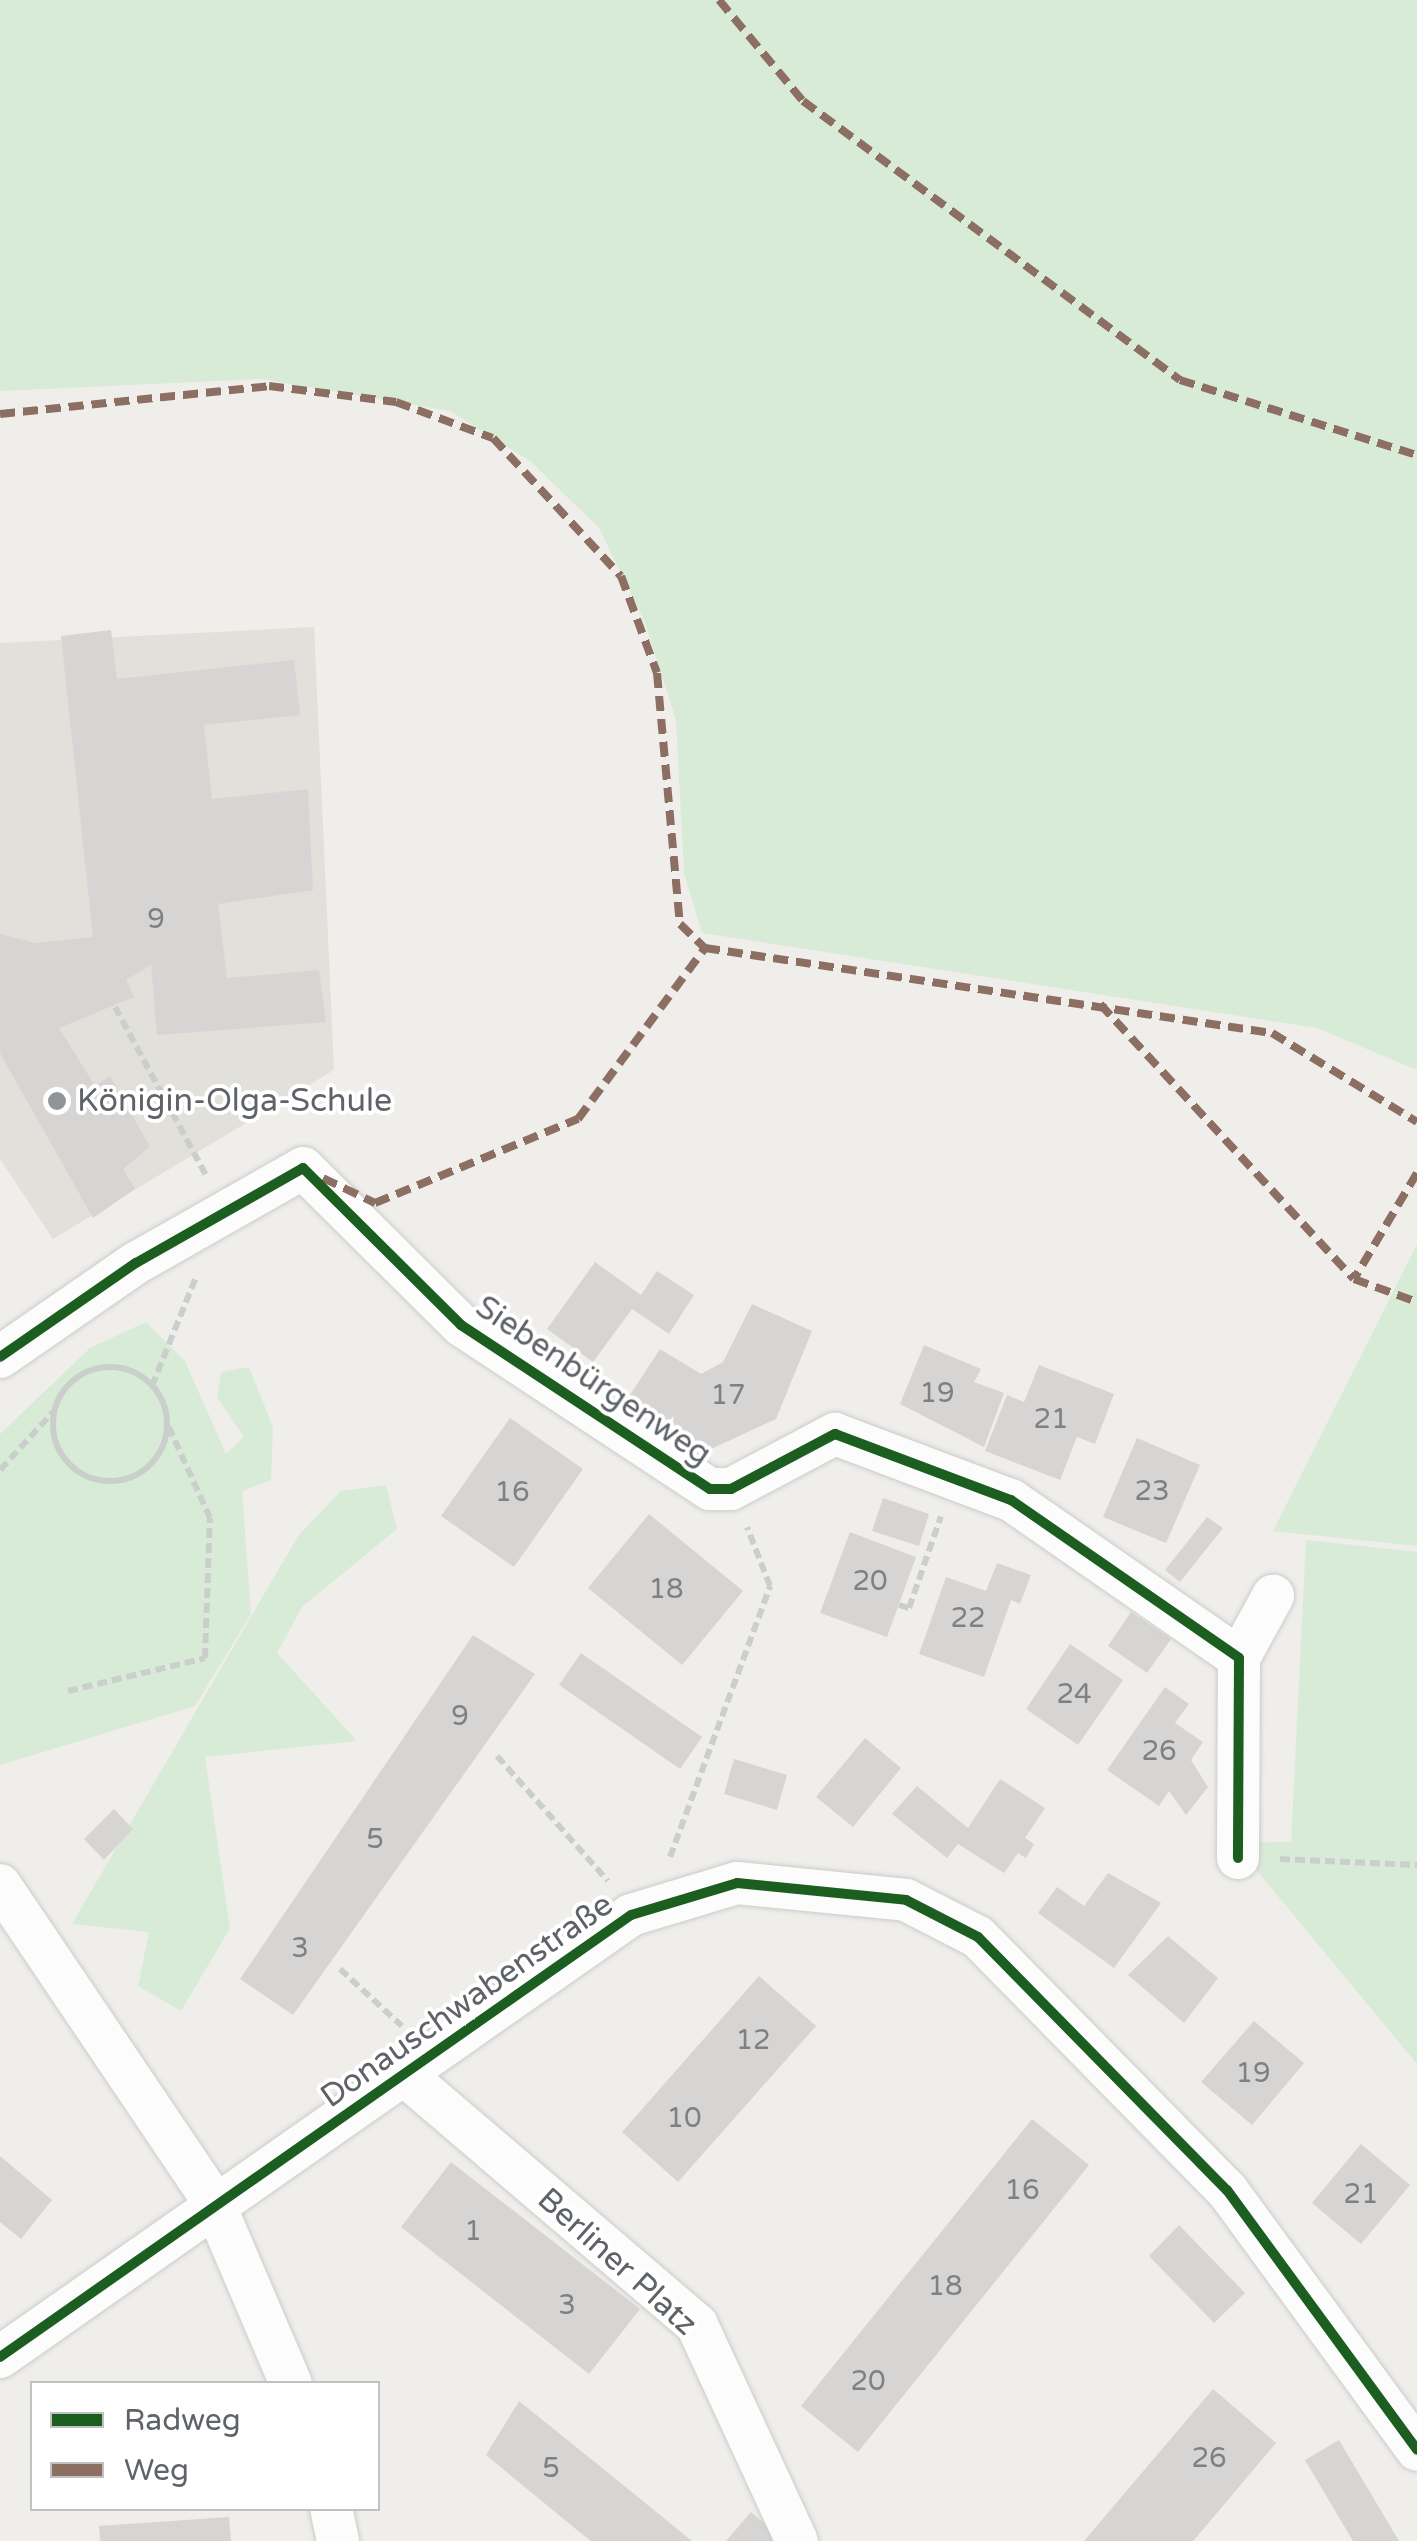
<!DOCTYPE html>
<meta charset="utf-8">
<style>
body{margin:0}
#map{position:relative;width:1417px;height:2541px;overflow:hidden;background:#efeeea;font-family:"Varela Round",sans-serif}
div>[style]{position:absolute}
.education>*{inset:0;background:#e2e0da}
.green>*{inset:0;background:#d8ebd6}
.building>*{inset:0;background:#d6d5d3}
.path>*{height:6px;margin-top:-3px;transform-origin:0;background:repeating-linear-gradient(90deg,#cacfcc 0 10px,transparent 0 15px)}
.path>.ring{margin:-3px;padding:0;box-sizing:content-box;background:none;border:6px solid #cacfcc;border-radius:50%}
.roads{filter:drop-shadow(0 0 2px #cbcccc) drop-shadow(0 0 2px #cbcccc)}
.minor>*{height:42px;margin:-21px;padding:0 21px;transform-origin:21px;border-radius:21px;background:#fdfcfc}
.quiet>*{height:8px;margin-top:-4px;transform-origin:0;background:repeating-linear-gradient(90deg,#8d6e63 0 15px,transparent 0 23px)}
.cycleway>*{height:10px;margin:-5px;padding:0 5px;transform-origin:5px;border-radius:5px;background:#1b5e20}
.dots>*{width:28px;height:28px;translate:-50% -50%;box-sizing:border-box;border:5px solid #fff;border-radius:50%}
span{translate:-50% -50%;white-space:nowrap;text-align:center;line-height:1.15;-webkit-text-stroke:8px #fff;paint-order:stroke}
.number-label{font-size:28px;color:#7e8184}
.number-label span{-webkit-text-stroke-width:0}
.poi-label{font-size:32px;color:#5f6368}
.left{translate:0 -50%;text-align:left}
.street-label{font-size:32px;color:#5f6368}
.legend{position:absolute;left:30px;top:2381px;width:350px;height:130px;box-sizing:border-box;background:#fff;border:2px solid #bfc1c3;margin:0;padding:12px 18px;list-style:none;font-size:30px;color:#5f6368}
.legend li{display:flex;align-items:center;gap:20px;height:50px}
.legend b{width:50px;border:2px solid #bfc1c3}
</style>
<div id="map">
<div class="education">
<div style="clip-path:polygon(314px 627px,334px 1070px,53px 1239px,0 1159px,0 643px)"></div>
</div>
<div class="green">
<div style="clip-path:polygon(0 0,1417px 0,1417px 1070px,1317px 1028px,702px 933px,684px 873px,676px 720px,644px 620px,599px 528px,530px 461px,450px 411px,262px 379px,0 391px)"></div>
<div style="clip-path:polygon(1417px 1244px,1417px 1546px,1273px 1531px)"></div>
<div style="clip-path:polygon(146px 1322px,185px 1361px,226px 1454px,244px 1437px,217px 1397px,221px 1372px,249px 1367px,273px 1427px,271px 1480px,242px 1491px,251px 1614px,195px 1706px,0 1765px,0 1434px,90px 1348px)"></div>
<div style="clip-path:polygon(386px 1485px,397px 1529px,302px 1607px,277px 1653px,357px 1741px,205px 1757px,230px 1928px,181px 2011px,138px 1986px,149px 1932px,72px 1924px,298px 1536px,341px 1491px)"></div>
<div style="clip-path:polygon(1306px 1540px,1417px 1552px,1417px 2064px,1234px 1843px,1291px 1842px)"></div>
</div>
<div class="building">
<div style="clip-path:polygon(111px 630px,117px 679px,294px 660px,300px 715px,204px 725px,212px 799px,308px 789px,313px 890px,218px 904px,227px 978px,319px 970px,326px 1022px,157px 1035px,151px 965px,126px 980px,134px 997px,59px 1028px,95px 1086px,110px 1076px,150px 1147px,123px 1169px,135px 1189px,93px 1218px,0 1053px,0 934px,35px 943px,93px 937px,61px 636px)"></div>
<div style="clip-path:polygon(595px 1262px,641px 1295px,657px 1271px,694px 1295px,669px 1334px,632px 1309px,593px 1362px,547px 1329px)"></div>
<div style="clip-path:polygon(752px 1304px,812px 1331px,776px 1419px,709px 1450px,628px 1398px,660px 1349px,701px 1374px,723px 1362px)"></div>
<div style="clip-path:polygon(924px 1345px,981px 1369px,974px 1382px,1004px 1393px,984px 1447px,900px 1404px)"></div>
<div style="clip-path:polygon(1039px 1365px,1114px 1394px,1095px 1444px,1077px 1437px,1060px 1480px,985px 1451px,1007px 1395px,1024px 1402px)"></div>
<div style="clip-path:polygon(510px 1418px,583px 1469px,514px 1567px,441px 1516px)"></div>
<div style="clip-path:polygon(1137px 1438px,1200px 1465px,1166px 1543px,1103px 1517px)"></div>
<div style="clip-path:polygon(883px 1498px,929px 1514px,919px 1546px,872px 1531px)"></div>
<div style="clip-path:polygon(649px 1514px,743px 1591px,682px 1665px,588px 1588px)"></div>
<div style="clip-path:polygon(1207px 1517px,1223px 1528px,1180px 1582px,1165px 1570px)"></div>
<div style="clip-path:polygon(850px 1532px,916px 1557px,887px 1637px,820px 1613px)"></div>
<div style="clip-path:polygon(997px 1563px,1031px 1575px,1020px 1604px,1011px 1600px,984px 1677px,919px 1654px,946px 1577px,986px 1591px)"></div>
<div style="clip-path:polygon(1131px 1612px,1171px 1639px,1147px 1673px,1108px 1646px)"></div>
<div style="clip-path:polygon(473px 1635px,535px 1674px,293px 2015px,240px 1979px)"></div>
<div style="clip-path:polygon(1070px 1644px,1123px 1680px,1078px 1745px,1026px 1709px)"></div>
<div style="clip-path:polygon(581px 1653px,702px 1737px,680px 1769px,559px 1685px)"></div>
<div style="clip-path:polygon(1165px 1687px,1189px 1704px,1175px 1723px,1203px 1742px,1191px 1760px,1208px 1787px,1186px 1815px,1169px 1791px,1159px 1806px,1107px 1770px)"></div>
<div style="clip-path:polygon(865px 1738px,901px 1768px,853px 1827px,816px 1797px)"></div>
<div style="clip-path:polygon(734px 1759px,787px 1775px,777px 1810px,724px 1794px)"></div>
<div style="clip-path:polygon(1000px 1779px,1045px 1808px,1025px 1838px,1034px 1844px,1026px 1858px,1018px 1853px,1004px 1873px,958px 1844px,947px 1858px,892px 1814px,917px 1786px,968px 1828px)"></div>
<div style="clip-path:polygon(114px 1809px,133px 1829px,104px 1860px,84px 1839px)"></div>
<div style="clip-path:polygon(1108px 1873px,1161px 1903px,1114px 1968px,1038px 1913px,1057px 1887px,1084px 1906px)"></div>
<div style="clip-path:polygon(1168px 1936px,1218px 1978px,1184px 2023px,1128px 1975px)"></div>
<div style="clip-path:polygon(759px 1976px,816px 2026px,678px 2182px,622px 2132px)"></div>
<div style="clip-path:polygon(1254px 2021px,1304px 2063px,1252px 2125px,1201px 2082px)"></div>
<div style="clip-path:polygon(1032px 2119px,1089px 2165px,858px 2452px,801px 2406px)"></div>
<div style="clip-path:polygon(1361px 2144px,1410px 2185px,1361px 2244px,1312px 2203px)"></div>
<div style="clip-path:polygon(0 2156px,52px 2200px,21px 2239px,0 2222px)"></div>
<div style="clip-path:polygon(451px 2162px,640px 2309px,589px 2374px,401px 2227px)"></div>
<div style="clip-path:polygon(1179px 2225px,1245px 2293px,1214px 2323px,1149px 2256px)"></div>
<div style="clip-path:polygon(1213px 2389px,1276px 2443px,1205px 2527px,1193px 2541px,1084px 2541px)"></div>
<div style="clip-path:polygon(519px 2401px,617px 2480px,692px 2541px,591px 2541px,577px 2530px,486px 2455px)"></div>
<div style="clip-path:polygon(1339px 2440px,1399px 2541px,1353px 2541px,1305px 2460px)"></div>
<div style="clip-path:polygon(751px 2512px,782px 2538px,779px 2541px,726px 2541px)"></div>
<div style="clip-path:polygon(229px 2517px,231px 2541px,100px 2541px,99px 2526px)"></div>
</div>
<div class="path">
<div style="left:115px;top:1007px;width:191px;rotate:61.6deg"></div>
<div class="ring" style="left:53px;top:1367px;width:108px;height:108px"></div>
<div style="left:152px;top:1386px;width:118px;rotate:-68deg"></div>
<div style="left:0;top:1470px;width:79px;rotate:-47.6deg"></div>
<div style="left:899px;top:1605px;width:10px;rotate:17deg"></div>
<div style="left:909px;top:1608px;width:97px;rotate:-70.8deg"></div>
<div style="left:68px;top:1691px;width:141px;rotate:-13.5deg"></div>
<div style="left:205px;top:1658px;width:140px;rotate:-88deg"></div>
<div style="left:210px;top:1518px;width:107px;rotate:-114.4deg"></div>
<div style="left:497px;top:1756px;width:167px;rotate:48.4deg"></div>
<div style="left:670px;top:1857px;width:289px;rotate:-69.7deg"></div>
<div style="left:770px;top:1586px;width:63px;rotate:-111.3deg"></div>
<div style="left:1280px;top:1859px;width:137px;rotate:2.5deg"></div>
<div style="left:340px;top:1969px;width:84px;rotate:42.6deg"></div>
</div>
<div class="roads">
<div class="minor">
<div style="left:0;top:1357px;width:165px;rotate:-34.7deg"></div>
<div style="left:136px;top:1263px;width:192px;rotate:-29.6deg"></div>
<div style="left:303px;top:1168px;width:223px;rotate:44.8deg"></div>
<div style="left:461px;top:1325px;width:298px;rotate:33.4deg"></div>
<div style="left:710px;top:1489px;width:21px"></div>
<div style="left:731px;top:1489px;width:118px;rotate:-27.9deg"></div>
<div style="left:835px;top:1434px;width:188px;rotate:20.6deg"></div>
<div style="left:1011px;top:1500px;width:277px;rotate:34.7deg"></div>
<div style="left:1239px;top:1658px;width:200px;rotate:90.3deg"></div>
<div style="left:1239px;top:1658px;width:71px;rotate:-61.3deg"></div>
<div style="left:0;top:1885px;width:381px;rotate:56deg"></div>
<div style="left:213px;top:2201px;width:199px;rotate:66.9deg"></div>
<div style="left:408px;top:2078px;width:380px;rotate:40.5deg"></div>
<div style="left:697px;top:2325px;width:238px;rotate:65.2deg"></div>
<div style="left:0;top:2357px;width:770px;rotate:-35.01deg"></div>
<div style="left:631px;top:1915px;width:111px;rotate:-16.8deg"></div>
<div style="left:737px;top:1883px;width:170px;rotate:5.7deg"></div>
<div style="left:906px;top:1900px;width:81px;rotate:27.2deg"></div>
<div style="left:978px;top:1937px;width:355px;rotate:45.5deg"></div>
<div style="left:1227px;top:2190px;width:322px;rotate:53.8deg"></div>
<div style="left:331px;top:2508px;width:34px;rotate:78deg"></div>
</div>
</div>
<div class="quiet">
<div style="left:719px;top:0;width:131px;rotate:50.3deg"></div>
<div style="left:803px;top:101px;width:469px;rotate:36.5deg"></div>
<div style="left:1180px;top:380px;width:249px;rotate:17.6deg"></div>
<div style="left:0;top:414px;width:270px;rotate:-5.9deg"></div>
<div style="left:269px;top:386px;width:128px;rotate:7.2deg"></div>
<div style="left:396px;top:402px;width:103px;rotate:20.4deg"></div>
<div style="left:493px;top:438px;width:188px;rotate:47.2deg"></div>
<div style="left:621px;top:576px;width:103px;rotate:69.6deg"></div>
<div style="left:657px;top:673px;width:252px;rotate:84.8deg"></div>
<div style="left:680px;top:924px;width:35px;rotate:44deg"></div>
<div style="left:705px;top:948px;width:573px;rotate:8.53deg"></div>
<div style="left:1272px;top:1033px;width:170px;rotate:31.5deg"></div>
<div style="left:1100px;top:1004px;width:374px;rotate:47.3deg"></div>
<div style="left:1417px;top:1173px;width:123px;rotate:120.7deg"></div>
<div style="left:1354px;top:1279px;width:67px;rotate:20.1deg"></div>
<div style="left:323px;top:1178px;width:58px;rotate:25.7deg"></div>
<div style="left:375px;top:1203px;width:220px;rotate:-22.5deg"></div>
<div style="left:578px;top:1119px;width:213px;rotate:-53.4deg"></div>
</div>
<div class="cycleway">
<div style="left:0;top:1357px;width:165px;rotate:-34.7deg"></div>
<div style="left:136px;top:1263px;width:192px;rotate:-29.6deg"></div>
<div style="left:303px;top:1168px;width:223px;rotate:44.8deg"></div>
<div style="left:461px;top:1325px;width:298px;rotate:33.4deg"></div>
<div style="left:710px;top:1489px;width:21px"></div>
<div style="left:731px;top:1489px;width:118px;rotate:-27.9deg"></div>
<div style="left:835px;top:1434px;width:188px;rotate:20.6deg"></div>
<div style="left:1011px;top:1500px;width:277px;rotate:34.7deg"></div>
<div style="left:1239px;top:1658px;width:200px;rotate:90.3deg"></div>
<div style="left:0;top:2357px;width:770px;rotate:-35.01deg"></div>
<div style="left:631px;top:1915px;width:111px;rotate:-16.8deg"></div>
<div style="left:737px;top:1883px;width:170px;rotate:5.7deg"></div>
<div style="left:906px;top:1900px;width:81px;rotate:27.2deg"></div>
<div style="left:978px;top:1937px;width:355px;rotate:45.5deg"></div>
<div style="left:1227px;top:2190px;width:322px;rotate:53.8deg"></div>
</div>
<div class="dots">
<div style="left:57px;top:1101px;background:#919496"></div>
</div>
<div class="number-label">
<span style="left:156px;top:919px">9</span>
<span style="left:937px;top:1393px">19</span>
<span style="left:728px;top:1395px">17</span>
<span style="left:1051px;top:1419px">21</span>
<span style="left:1152px;top:1491px">23</span>
<span style="left:512px;top:1492px">16</span>
<span style="left:870px;top:1581px">20</span>
<span style="left:666px;top:1589px">18</span>
<span style="left:968px;top:1618px">22</span>
<span style="left:1074px;top:1694px">24</span>
<span style="left:460px;top:1716px">9</span>
<span style="left:1159px;top:1751px">26</span>
<span style="left:375px;top:1839px">5</span>
<span style="left:300px;top:1948px">3</span>
<span style="left:753px;top:2040px">12</span>
<span style="left:1253px;top:2073px">19</span>
<span style="left:684px;top:2118px">10</span>
<span style="left:1022px;top:2190px">16</span>
<span style="left:1361px;top:2194px">21</span>
<span style="left:473px;top:2231px">1</span>
<span style="left:945px;top:2286px">18</span>
<span style="left:567px;top:2305px">3</span>
<span style="left:868px;top:2381px">20</span>
<span style="left:1209px;top:2458px">26</span>
<span style="left:551px;top:2468px">5</span>
</div>
<div class="poi-label">
<span class="left" style="left:77px;top:1101px">Königin-Olga-Schule</span>
</div>
<div class="street-label">
<span style="left:593px;top:1381px;rotate:34deg">Siebenbürgenweg</span>
<span style="left:467px;top:2001px;rotate:-35deg">Donauschwabenstraße</span>
<span style="left:617px;top:2262px;rotate:42deg">Berliner Platz</span>
</div>
<ul class="legend">
<li><b style="height:12px;background:#1b5e20"></b>Radweg</li>
<li><b style="height:12px;background:#8d6e63"></b>Weg</li>
</ul>
</div>
